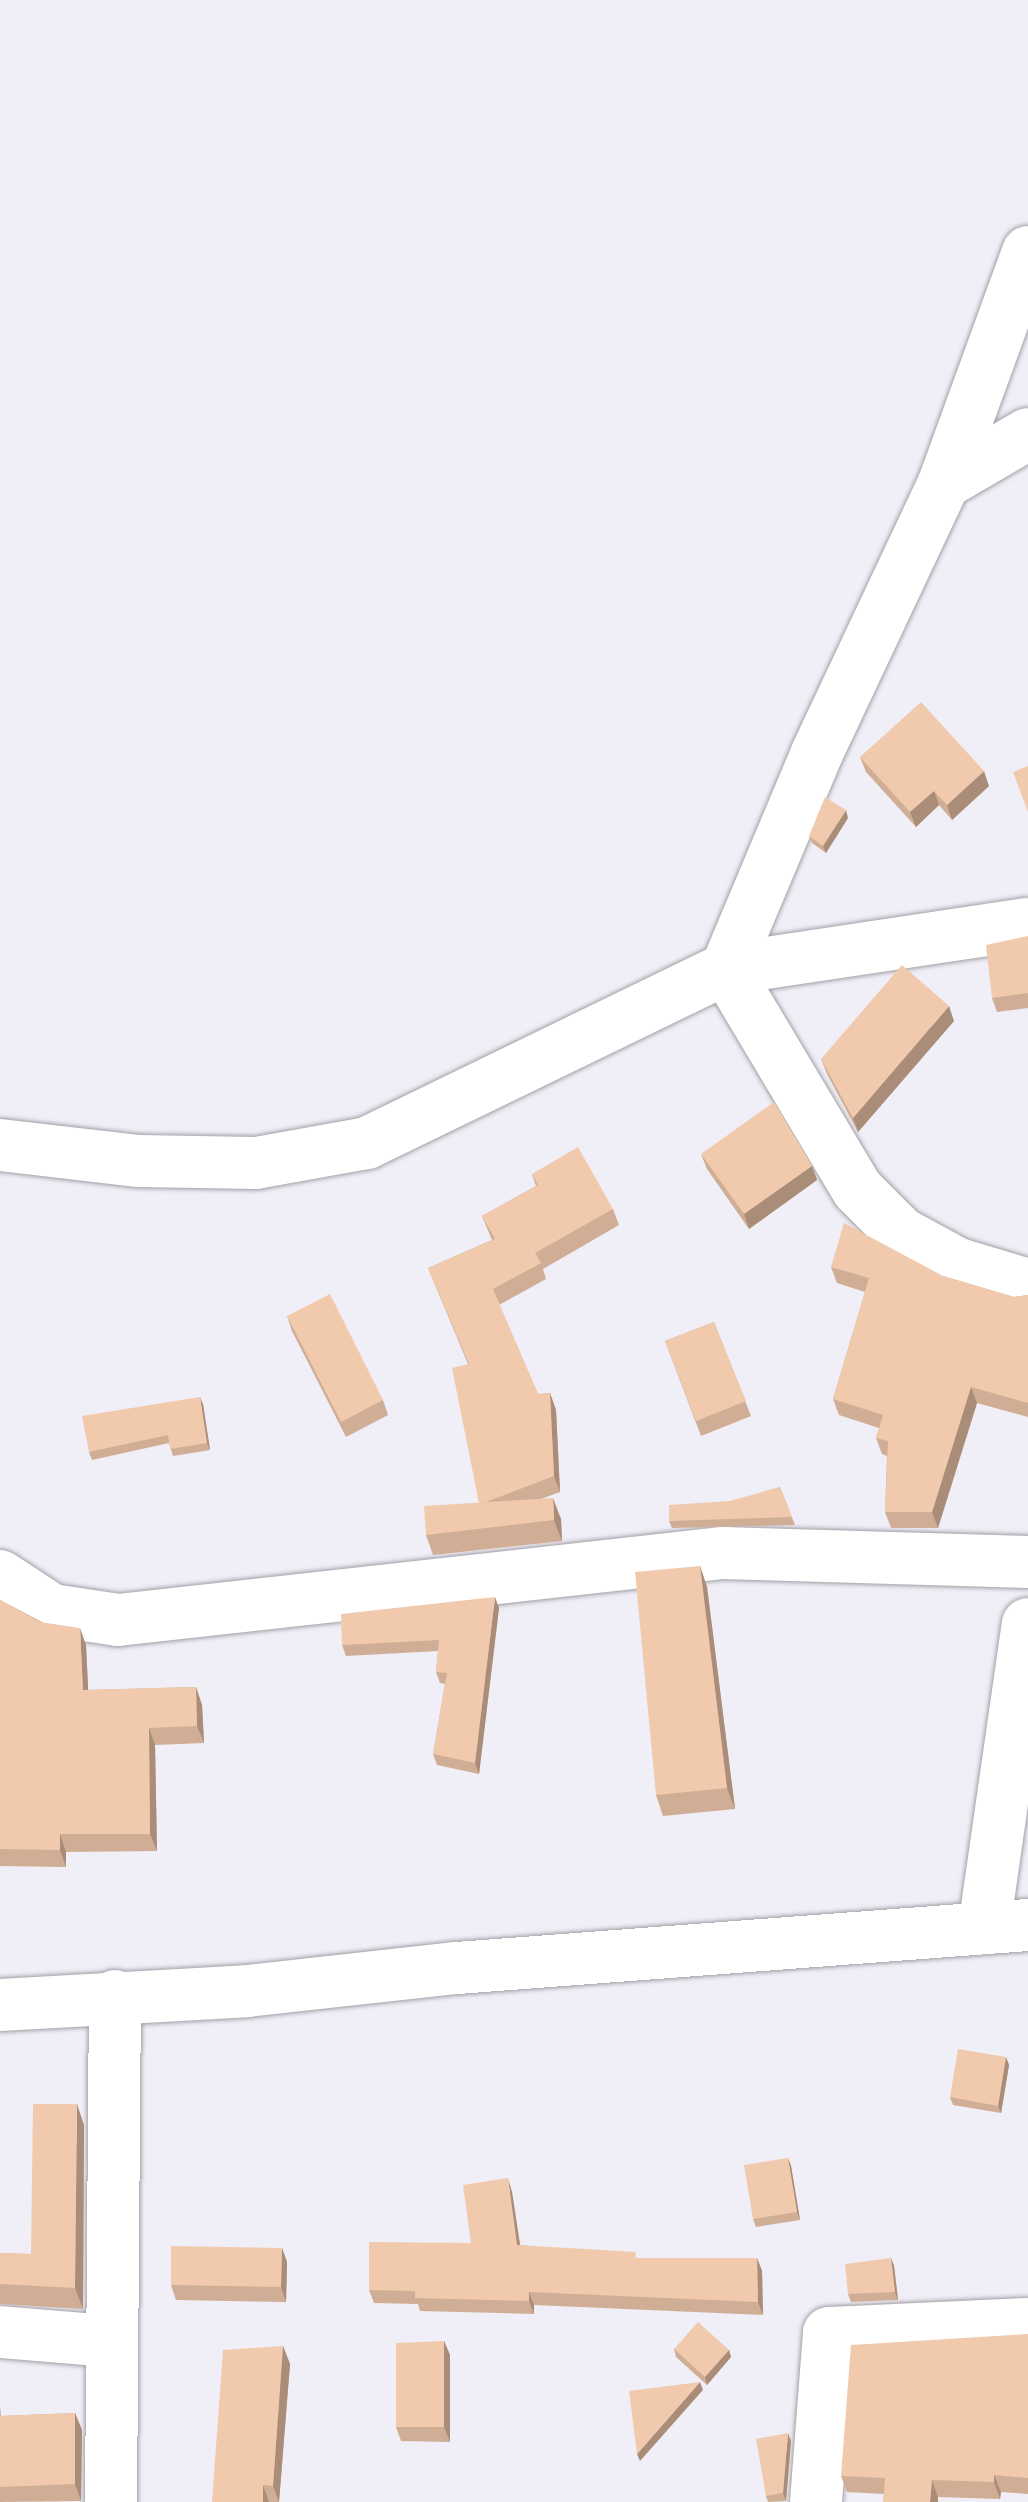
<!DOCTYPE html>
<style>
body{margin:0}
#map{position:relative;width:1028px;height:2502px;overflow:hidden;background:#f0eef6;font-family:"Times New Roman",serif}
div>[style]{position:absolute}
.roads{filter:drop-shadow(0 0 2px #a2a0a7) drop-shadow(0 0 2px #a2a0a7)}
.minor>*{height:52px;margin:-26px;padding:0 26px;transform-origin:26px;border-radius:26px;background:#fff}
.wall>*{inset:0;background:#cfae95}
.shaded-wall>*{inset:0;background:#a98d79}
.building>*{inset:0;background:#f1caad}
span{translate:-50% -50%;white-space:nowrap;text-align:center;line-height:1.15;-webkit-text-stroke:10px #fff;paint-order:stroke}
</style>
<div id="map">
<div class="roads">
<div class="minor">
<div style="left:1028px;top:252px;width:246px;rotate:110deg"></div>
<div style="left:944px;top:483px;width:298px;rotate:115.2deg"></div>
<div style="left:817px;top:753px;width:234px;rotate:112.8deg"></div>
<div style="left:726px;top:969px;width:257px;rotate:59.2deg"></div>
<div style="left:858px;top:1190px;width:61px;rotate:45deg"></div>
<div style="left:901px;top:1233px;width:65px;rotate:28.5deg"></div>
<div style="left:958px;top:1264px;width:73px;rotate:16.7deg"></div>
<div style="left:944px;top:483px;width:97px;rotate:-30.3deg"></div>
<div style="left:0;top:1145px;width:140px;rotate:6.6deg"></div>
<div style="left:139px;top:1161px;width:117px;rotate:1deg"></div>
<div style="left:256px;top:1163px;width:113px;rotate:-10.2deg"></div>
<div style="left:367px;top:1143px;width:399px;rotate:-25.9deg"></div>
<div style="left:726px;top:969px;width:305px;rotate:-8.5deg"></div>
<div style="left:0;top:1576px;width:62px;rotate:33.2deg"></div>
<div style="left:52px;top:1610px;width:67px;rotate:8.6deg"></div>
<div style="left:118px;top:1620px;width:609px;rotate:-6.32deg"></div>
<div style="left:723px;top:1553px;width:305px;rotate:1.7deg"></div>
<div style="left:984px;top:1928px;width:307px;rotate:-81.8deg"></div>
<div style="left:0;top:2005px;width:247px;rotate:-3.2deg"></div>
<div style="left:247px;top:1991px;width:211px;rotate:-6.3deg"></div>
<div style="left:457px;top:1968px;width:573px;rotate:-4.31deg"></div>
<div style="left:0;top:2332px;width:109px;rotate:4.7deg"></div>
<div style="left:111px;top:2502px;width:506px;rotate:-89.55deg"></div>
<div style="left:816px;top:2502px;width:169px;rotate:-85.6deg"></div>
<div style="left:829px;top:2333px;width:199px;rotate:-2.6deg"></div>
</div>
</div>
<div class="wall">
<div style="clip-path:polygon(860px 757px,989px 786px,952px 820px,939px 805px,916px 827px,866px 772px)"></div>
<div style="clip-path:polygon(848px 818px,826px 853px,812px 843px,809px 836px)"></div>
<div style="clip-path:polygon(1028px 936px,1028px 1008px,997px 1012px,992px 998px)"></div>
<div style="clip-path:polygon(954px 1021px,858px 1132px,827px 1074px,821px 1059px)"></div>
<div style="clip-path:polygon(701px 1154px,812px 1166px,817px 1180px,749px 1229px,707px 1169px)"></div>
<div style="clip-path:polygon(532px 1174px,613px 1209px,619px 1225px,543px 1269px,546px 1279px,499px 1305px,538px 1394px,550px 1393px,556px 1410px,560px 1492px,541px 1499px,561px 1519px,562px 1541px,433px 1555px,426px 1535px,479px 1503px,468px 1364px,428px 1268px,492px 1240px,482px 1216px,536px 1186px)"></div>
<div style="clip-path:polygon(831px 1267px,943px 1276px,1014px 1297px,1028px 1295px,1028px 1417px,977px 1403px,938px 1528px,891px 1528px,885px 1512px,887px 1456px,882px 1454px,876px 1438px,879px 1428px,839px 1415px,833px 1399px,865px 1292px,837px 1283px)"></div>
<div style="clip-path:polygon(287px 1316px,383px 1400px,388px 1415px,346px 1437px,292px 1331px)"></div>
<div style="clip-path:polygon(714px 1322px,751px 1416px,701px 1436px,665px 1341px)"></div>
<div style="clip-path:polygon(203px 1404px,210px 1450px,173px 1456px,169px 1443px,92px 1460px,89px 1452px)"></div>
<div style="clip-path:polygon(780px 1487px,795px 1525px,672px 1528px,669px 1521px)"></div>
<div style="clip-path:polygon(700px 1566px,707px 1587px,735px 1809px,663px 1816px,656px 1795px)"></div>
<div style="clip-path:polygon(0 1600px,86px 1645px,88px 1690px,196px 1687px,202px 1705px,204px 1743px,155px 1745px,157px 1851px,66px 1852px,66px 1867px,0 1866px)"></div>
<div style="clip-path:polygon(499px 1608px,479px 1774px,437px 1765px,433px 1754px,445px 1684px,440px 1683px,436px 1672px,438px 1651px,346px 1656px,342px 1645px)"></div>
<div style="clip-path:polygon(1006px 2057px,1009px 2065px,1001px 2113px,953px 2105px,950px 2097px)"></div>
<div style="clip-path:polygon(84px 2125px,83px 2309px,0 2304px,0 2253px,31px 2254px)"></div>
<div style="clip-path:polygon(788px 2158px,791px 2166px,800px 2220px,756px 2227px,753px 2219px)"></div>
<div style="clip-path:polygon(512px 2192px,520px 2245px,638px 2258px,757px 2258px,762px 2271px,763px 2315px,534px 2305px,534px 2314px,420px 2311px,418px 2304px,374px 2303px,369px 2290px,471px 2243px)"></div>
<div style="clip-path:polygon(282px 2248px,287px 2262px,286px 2302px,176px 2300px,171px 2285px)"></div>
<div style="clip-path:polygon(891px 2258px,894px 2266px,898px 2300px,851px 2302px,848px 2294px)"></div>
<div style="clip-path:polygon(1028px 2334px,1028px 2494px,1001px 2492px,1000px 2499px,938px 2497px,938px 2502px,883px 2502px,884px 2494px,847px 2492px,841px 2476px)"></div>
<div style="clip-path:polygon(444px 2341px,450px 2355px,450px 2442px,401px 2441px,396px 2427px)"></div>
<div style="clip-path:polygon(283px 2346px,290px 2364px,279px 2502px,212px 2502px)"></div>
<div style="clip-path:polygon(674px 2349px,729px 2350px,731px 2357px,707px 2385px,676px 2357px)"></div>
<div style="clip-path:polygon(0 2405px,1px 2416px,75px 2413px,82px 2430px,81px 2501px,0 2502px)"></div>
<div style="clip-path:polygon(791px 2441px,786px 2501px,768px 2502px,766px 2496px)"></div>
</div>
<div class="shaded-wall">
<div style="clip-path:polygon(984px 771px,989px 786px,952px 820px,947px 805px)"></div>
<div style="clip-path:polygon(934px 791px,939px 805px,916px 827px,910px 812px)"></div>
<div style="clip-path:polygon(846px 810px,848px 818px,826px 853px,823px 846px)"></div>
<div style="clip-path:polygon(949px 1006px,954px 1021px,858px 1132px,853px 1118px)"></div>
<div style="clip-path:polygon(812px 1166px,817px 1180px,749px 1229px,744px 1214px)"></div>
<div style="clip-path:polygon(971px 1387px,977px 1403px,938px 1528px,932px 1512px)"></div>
<div style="clip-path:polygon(550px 1393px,556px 1410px,560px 1492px,554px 1476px)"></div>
<div style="clip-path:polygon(200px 1397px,203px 1404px,210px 1450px,207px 1443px)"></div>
<div style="clip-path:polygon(553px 1498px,561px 1519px,562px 1541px,554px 1520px)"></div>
<div style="clip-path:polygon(700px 1566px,707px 1587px,735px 1809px,727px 1788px)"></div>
<div style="clip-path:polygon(495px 1597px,499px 1608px,479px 1774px,475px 1763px)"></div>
<div style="clip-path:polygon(80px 1628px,86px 1645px,89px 1707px,83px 1690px)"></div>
<div style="clip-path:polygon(196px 1687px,202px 1705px,204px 1743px,197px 1726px)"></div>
<div style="clip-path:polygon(149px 1728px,155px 1745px,157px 1851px,150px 1834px)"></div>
<div style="clip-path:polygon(60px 1834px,66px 1852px,66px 1867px,60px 1850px)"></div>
<div style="clip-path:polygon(1006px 2057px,1009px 2065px,1001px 2113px,998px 2106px)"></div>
<div style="clip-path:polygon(77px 2104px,84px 2125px,83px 2309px,75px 2288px)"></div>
<div style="clip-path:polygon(788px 2158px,791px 2166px,800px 2220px,797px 2212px)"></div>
<div style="clip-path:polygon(508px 2178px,512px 2192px,522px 2258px,517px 2245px)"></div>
<div style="clip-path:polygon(282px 2248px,287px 2262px,286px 2302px,281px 2287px)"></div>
<div style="clip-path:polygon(757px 2258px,762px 2271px,763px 2315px,758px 2302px)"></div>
<div style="clip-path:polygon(891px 2258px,894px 2266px,898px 2300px,895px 2292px)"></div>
<div style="clip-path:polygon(529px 2292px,534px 2305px,534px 2314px,529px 2301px)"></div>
<div style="clip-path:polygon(444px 2341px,450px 2355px,450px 2442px,444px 2427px)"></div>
<div style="clip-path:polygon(283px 2346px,290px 2364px,279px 2502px,273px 2486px)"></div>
<div style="clip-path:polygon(729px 2350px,731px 2357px,707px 2385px,705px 2377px)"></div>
<div style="clip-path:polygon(700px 2382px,703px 2390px,640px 2461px,637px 2454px)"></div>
<div style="clip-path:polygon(75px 2413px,82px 2430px,81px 2501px,75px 2484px)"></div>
<div style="clip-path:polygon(788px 2433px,791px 2441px,786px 2501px,783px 2493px)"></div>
<div style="clip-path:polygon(994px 2475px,1001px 2492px,1000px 2499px,994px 2482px)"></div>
<div style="clip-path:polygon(932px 2480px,938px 2497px,938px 2502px,930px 2502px)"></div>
<div style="clip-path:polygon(263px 2485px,269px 2502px,263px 2502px)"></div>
</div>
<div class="building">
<div style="clip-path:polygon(921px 702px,984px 771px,947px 805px,934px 791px,910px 812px,860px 757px)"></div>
<div style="clip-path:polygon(1028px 766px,1028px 812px,1013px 772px)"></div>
<div style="clip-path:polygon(825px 797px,846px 810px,823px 846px,809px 836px)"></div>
<div style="clip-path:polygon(1028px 936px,1028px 993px,992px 998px,986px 945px)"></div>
<div style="clip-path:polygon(902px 965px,949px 1006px,853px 1118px,821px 1059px)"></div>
<div style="clip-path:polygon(774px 1102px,812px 1166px,744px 1214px,701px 1154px)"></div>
<div style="clip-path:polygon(578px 1147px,613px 1209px,535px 1253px,541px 1263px,493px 1289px,538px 1394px,550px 1393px,554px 1476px,486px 1502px,479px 1503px,452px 1368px,469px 1364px,428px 1268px,495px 1239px,482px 1216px,538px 1185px,532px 1174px)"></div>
<div style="clip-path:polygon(844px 1223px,943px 1276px,1014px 1297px,1028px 1295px,1028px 1403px,971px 1387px,932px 1512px,885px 1512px,888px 1441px,876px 1438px,883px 1415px,833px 1399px,869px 1278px,831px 1267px)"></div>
<div style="clip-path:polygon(330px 1294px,383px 1400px,341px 1422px,287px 1316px)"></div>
<div style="clip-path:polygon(714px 1322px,746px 1401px,696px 1421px,665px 1341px)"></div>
<div style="clip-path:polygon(200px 1397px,207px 1443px,170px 1449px,168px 1435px,89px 1452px,82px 1416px)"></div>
<div style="clip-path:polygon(780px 1487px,792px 1517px,669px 1521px,669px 1505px,730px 1501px)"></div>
<div style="clip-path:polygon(553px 1498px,554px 1520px,426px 1535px,424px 1506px)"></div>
<div style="clip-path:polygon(700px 1566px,727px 1788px,656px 1795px,635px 1572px)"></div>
<div style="clip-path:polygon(495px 1597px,475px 1763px,433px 1754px,447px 1673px,436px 1672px,439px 1640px,342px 1645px,341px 1614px)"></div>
<div style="clip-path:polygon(0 1600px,40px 1622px,80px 1628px,83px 1690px,196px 1687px,197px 1726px,149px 1728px,150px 1834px,60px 1834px,60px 1850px,0 1849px)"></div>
<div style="clip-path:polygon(958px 2049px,1006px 2057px,998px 2106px,950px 2097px)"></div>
<div style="clip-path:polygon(33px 2104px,77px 2104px,75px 2288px,0 2284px,0 2253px,31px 2254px)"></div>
<div style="clip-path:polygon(788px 2158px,797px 2212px,753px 2219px,744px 2165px)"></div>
<div style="clip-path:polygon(508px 2178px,517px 2245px,636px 2252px,635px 2258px,757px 2258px,758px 2302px,529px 2292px,529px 2301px,415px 2298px,415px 2291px,369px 2290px,369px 2242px,471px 2243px,463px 2185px)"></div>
<div style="clip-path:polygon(171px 2246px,282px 2248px,281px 2287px,171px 2285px)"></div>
<div style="clip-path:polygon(891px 2258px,895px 2292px,848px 2294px,845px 2264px)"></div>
<div style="clip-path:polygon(698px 2322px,729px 2350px,705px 2377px,674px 2349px)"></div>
<div style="clip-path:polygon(1028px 2334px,1028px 2478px,994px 2475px,994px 2482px,932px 2480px,930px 2502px,883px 2502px,885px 2478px,841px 2476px,851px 2345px)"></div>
<div style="clip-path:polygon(444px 2341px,444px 2427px,396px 2427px,396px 2343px)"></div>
<div style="clip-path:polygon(283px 2346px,273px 2486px,263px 2485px,263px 2502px,212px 2502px,223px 2350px)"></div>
<div style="clip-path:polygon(700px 2382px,637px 2454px,629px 2391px)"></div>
<div style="clip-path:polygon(75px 2413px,75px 2484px,0 2487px,0 2416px)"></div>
<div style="clip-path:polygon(788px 2433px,783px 2493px,766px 2496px,756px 2439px)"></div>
</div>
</div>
